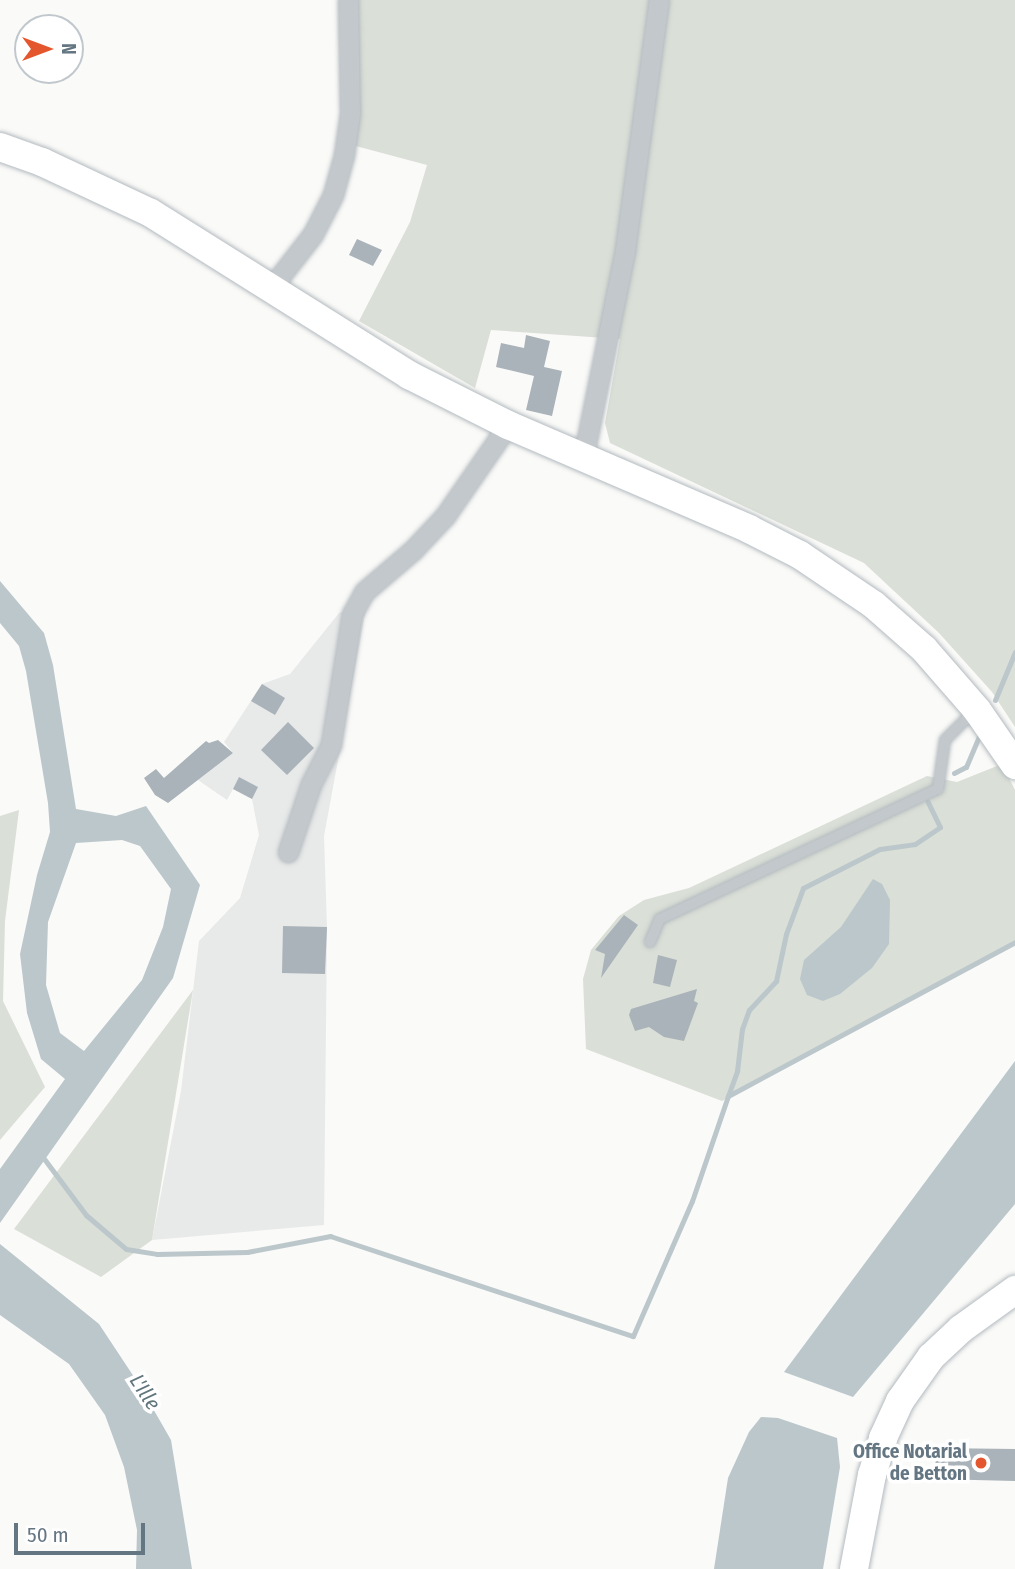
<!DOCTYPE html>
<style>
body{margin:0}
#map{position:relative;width:1015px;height:1569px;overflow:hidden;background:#fafaf8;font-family:"Fira Sans Condensed",sans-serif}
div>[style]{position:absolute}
.built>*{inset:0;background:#e8e9e9}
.green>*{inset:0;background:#dadfd7}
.water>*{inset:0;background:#bbc7cb}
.stream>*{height:5px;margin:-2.5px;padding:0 2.5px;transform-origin:2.5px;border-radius:2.5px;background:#bbc7cb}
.building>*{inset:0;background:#aab3b9}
.roads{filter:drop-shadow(0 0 2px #b3babf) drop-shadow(0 0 2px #b3babf)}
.lane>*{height:10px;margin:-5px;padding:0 5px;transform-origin:5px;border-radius:5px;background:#c3c8cc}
.street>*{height:19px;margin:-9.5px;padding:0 9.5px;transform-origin:9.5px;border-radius:9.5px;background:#c3c8cc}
.secondary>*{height:28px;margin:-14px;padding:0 14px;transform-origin:14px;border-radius:14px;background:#fff}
.dots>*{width:19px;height:19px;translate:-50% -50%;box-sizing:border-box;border:4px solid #fff;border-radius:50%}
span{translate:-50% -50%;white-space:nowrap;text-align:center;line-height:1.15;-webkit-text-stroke:7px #fff;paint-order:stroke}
.poi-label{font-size:19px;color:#657683;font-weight:700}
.right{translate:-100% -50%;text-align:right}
.water-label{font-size:21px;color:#60757c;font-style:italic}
.north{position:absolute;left:14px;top:14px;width:70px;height:70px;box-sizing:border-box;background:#fff;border:2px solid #c1c8cd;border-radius:50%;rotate:90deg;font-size:19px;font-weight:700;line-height:28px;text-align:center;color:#657683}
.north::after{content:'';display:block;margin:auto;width:24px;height:32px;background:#e4572e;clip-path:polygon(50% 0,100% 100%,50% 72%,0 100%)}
.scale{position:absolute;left:14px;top:1523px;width:131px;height:32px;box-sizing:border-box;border:4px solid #657683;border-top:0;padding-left:9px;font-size:21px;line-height:24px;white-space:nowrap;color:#657683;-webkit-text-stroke:5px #fff;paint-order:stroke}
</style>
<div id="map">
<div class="built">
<div style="clip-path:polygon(367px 604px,324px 836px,327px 927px,324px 1225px,152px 1240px,181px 1091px,199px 941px,240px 898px,259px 835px,252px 799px,233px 789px,227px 800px,198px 780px,233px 753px,224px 742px,262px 684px,290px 674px,339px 613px)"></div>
</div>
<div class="green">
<div style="clip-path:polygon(353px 0,1015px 0,1015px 727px,992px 692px,939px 633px,864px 563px,610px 443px,605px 423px,620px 339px,491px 330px,475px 388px,359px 321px,410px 222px,427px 165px,352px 145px)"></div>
<div style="clip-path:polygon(1002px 764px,1015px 790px,1015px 945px,722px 1101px,586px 1049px,583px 979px,591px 950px,619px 916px,644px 900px,689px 888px,927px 776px,957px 782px)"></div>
<div style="clip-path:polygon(19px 810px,5px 921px,3px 1001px,45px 1087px,0 1140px,0 816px)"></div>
<div style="clip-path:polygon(193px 990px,152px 1240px,101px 1277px,14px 1229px)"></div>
</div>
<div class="water">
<div style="clip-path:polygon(evenodd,0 581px,44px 633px,53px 665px,76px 809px,116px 816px,146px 806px,200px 885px,173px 978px,0 1223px,0 1169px,65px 1079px,41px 1059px,27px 1013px,20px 954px,37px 875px,50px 832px,48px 803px,26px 671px,19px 646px,0 623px,0 581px,122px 840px,140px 846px,171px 889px,163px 927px,142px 980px,84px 1051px,60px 1033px,46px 985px,48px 922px,76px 843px,122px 840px)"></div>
<div style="clip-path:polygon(873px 879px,882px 884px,890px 900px,889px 944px,872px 968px,840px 994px,823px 1001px,807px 995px,800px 979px,804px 960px,841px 927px)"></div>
<div style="clip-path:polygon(1015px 1061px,1015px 1204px,853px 1397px,784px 1372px)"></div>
<div style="clip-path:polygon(0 1244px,99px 1324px,140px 1386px,171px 1440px,192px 1569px,136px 1569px,137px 1530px,124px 1467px,105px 1415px,69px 1364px,0 1315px)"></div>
<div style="clip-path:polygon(761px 1417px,778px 1418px,837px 1438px,840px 1467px,823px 1569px,714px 1569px,728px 1478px,749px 1432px)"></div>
</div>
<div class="stream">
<div style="left:995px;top:700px;width:52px;rotate:-67.4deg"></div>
<div style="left:954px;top:773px;width:13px;rotate:-27deg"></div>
<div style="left:966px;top:767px;width:38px;rotate:-67deg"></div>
<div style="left:728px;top:1096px;width:27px;rotate:-70deg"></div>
<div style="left:737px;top:1071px;width:42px;rotate:-83.2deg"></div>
<div style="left:742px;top:1029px;width:20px;rotate:-70deg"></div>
<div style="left:749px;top:1010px;width:40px;rotate:-47deg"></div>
<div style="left:776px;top:981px;width:48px;rotate:-78deg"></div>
<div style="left:786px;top:934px;width:49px;rotate:-69.7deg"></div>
<div style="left:803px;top:888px;width:86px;rotate:-26.9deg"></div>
<div style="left:880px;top:849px;width:35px;rotate:-8deg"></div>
<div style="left:915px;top:844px;width:30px;rotate:-34deg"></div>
<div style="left:940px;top:827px;width:28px;rotate:-116deg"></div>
<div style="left:42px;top:1156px;width:74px;rotate:53.3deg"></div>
<div style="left:86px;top:1215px;width:52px;rotate:40.4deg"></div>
<div style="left:126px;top:1249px;width:31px;rotate:9deg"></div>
<div style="left:157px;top:1254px;width:90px;rotate:-1.3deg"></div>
<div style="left:247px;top:1252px;width:85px;rotate:-10.9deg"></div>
<div style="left:330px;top:1236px;width:319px;rotate:18.3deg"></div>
<div style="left:633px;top:1336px;width:147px;rotate:-66.4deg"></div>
<div style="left:692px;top:1201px;width:111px;rotate:-71.1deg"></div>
<div style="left:728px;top:1096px;width:326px;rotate:-28.2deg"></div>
</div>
<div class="building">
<div style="clip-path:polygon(357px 239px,382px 250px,373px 266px,349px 255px)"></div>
<div style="clip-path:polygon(526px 335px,550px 341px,544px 367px,562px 371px,552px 416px,526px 410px,534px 376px,496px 367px,501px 343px,524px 348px)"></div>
<div style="clip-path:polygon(262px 684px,285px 698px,275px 715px,251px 701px)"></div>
<div style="clip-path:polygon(288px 722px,314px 748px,287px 775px,261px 750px)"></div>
<div style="clip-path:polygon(218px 740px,233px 753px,168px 803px,155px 795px,144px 778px,156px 769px,164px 778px,206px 741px,209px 743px)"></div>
<div style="clip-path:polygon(239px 777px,258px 787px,252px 799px,233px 789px)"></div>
<div style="clip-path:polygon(624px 915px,638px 925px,601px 978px,605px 954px,595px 950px)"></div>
<div style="clip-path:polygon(283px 926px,327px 927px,325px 974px,282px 973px)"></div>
<div style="clip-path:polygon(658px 955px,677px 960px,670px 987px,653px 983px)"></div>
<div style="clip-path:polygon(697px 989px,694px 1001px,698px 1003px,684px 1041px,664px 1037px,649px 1027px,635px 1031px,629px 1015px,631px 1009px)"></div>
<div style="clip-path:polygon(936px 1448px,1015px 1449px,1015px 1481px,935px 1479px)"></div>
</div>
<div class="roads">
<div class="lane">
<div style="left:650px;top:942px;width:25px;rotate:-67deg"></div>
<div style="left:660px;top:919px;width:307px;rotate:-25.1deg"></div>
<div style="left:938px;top:789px;width:49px;rotate:-81.9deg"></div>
<div style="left:945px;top:740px;width:40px;rotate:-45deg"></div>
</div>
<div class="street">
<div style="left:271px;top:288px;width:68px;rotate:-52.1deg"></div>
<div style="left:313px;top:234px;width:44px;rotate:-62.9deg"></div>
<div style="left:333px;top:195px;width:41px;rotate:-74.6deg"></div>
<div style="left:344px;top:155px;width:41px;rotate:-81.7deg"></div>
<div style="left:350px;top:114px;width:114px;rotate:-91deg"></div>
<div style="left:583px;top:459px;width:213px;rotate:-78.6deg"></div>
<div style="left:625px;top:250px;width:252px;rotate:-82.3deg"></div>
<div style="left:288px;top:852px;width:72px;rotate:-71.3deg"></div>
<div style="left:311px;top:784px;width:44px;rotate:-62.9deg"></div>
<div style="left:331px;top:745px;width:133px;rotate:-80.9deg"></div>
<div style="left:352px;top:614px;width:25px;rotate:-61deg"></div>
<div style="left:364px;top:592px;width:65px;rotate:-40.6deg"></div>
<div style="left:413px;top:550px;width:47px;rotate:-46.7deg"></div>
<div style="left:445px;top:516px;width:111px;rotate:-55.3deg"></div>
</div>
<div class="secondary">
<div style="left:0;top:147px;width:45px;rotate:19.7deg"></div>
<div style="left:42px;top:162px;width:120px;rotate:25.1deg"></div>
<div style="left:151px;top:213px;width:305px;rotate:32.1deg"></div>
<div style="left:409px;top:375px;width:111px;rotate:26.8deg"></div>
<div style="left:508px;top:425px;width:262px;rotate:23.3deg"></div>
<div style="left:749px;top:529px;width:57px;rotate:27deg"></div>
<div style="left:800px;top:555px;width:89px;rotate:34deg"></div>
<div style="left:874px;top:605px;width:67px;rotate:41.3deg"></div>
<div style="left:924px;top:649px;width:81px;rotate:49deg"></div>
<div style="left:977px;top:710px;width:67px;rotate:55.4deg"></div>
<div style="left:854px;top:1569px;width:96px;rotate:-79.2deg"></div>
<div style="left:872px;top:1475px;width:39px;rotate:-73deg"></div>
<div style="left:883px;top:1438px;width:41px;rotate:-65.3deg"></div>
<div style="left:900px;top:1401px;width:54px;rotate:-54.8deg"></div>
<div style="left:931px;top:1357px;width:41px;rotate:-43deg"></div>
<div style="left:961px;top:1329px;width:67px;rotate:-35.8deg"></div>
</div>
</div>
<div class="dots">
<div style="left:981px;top:1463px;background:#e4572e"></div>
</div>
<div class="poi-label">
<span class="right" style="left:967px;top:1463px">Office Notarial<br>de Betton</span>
</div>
<div class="water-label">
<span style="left:145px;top:1392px;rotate:57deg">L'Ille</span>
</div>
<div class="north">N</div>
<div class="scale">50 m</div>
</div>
